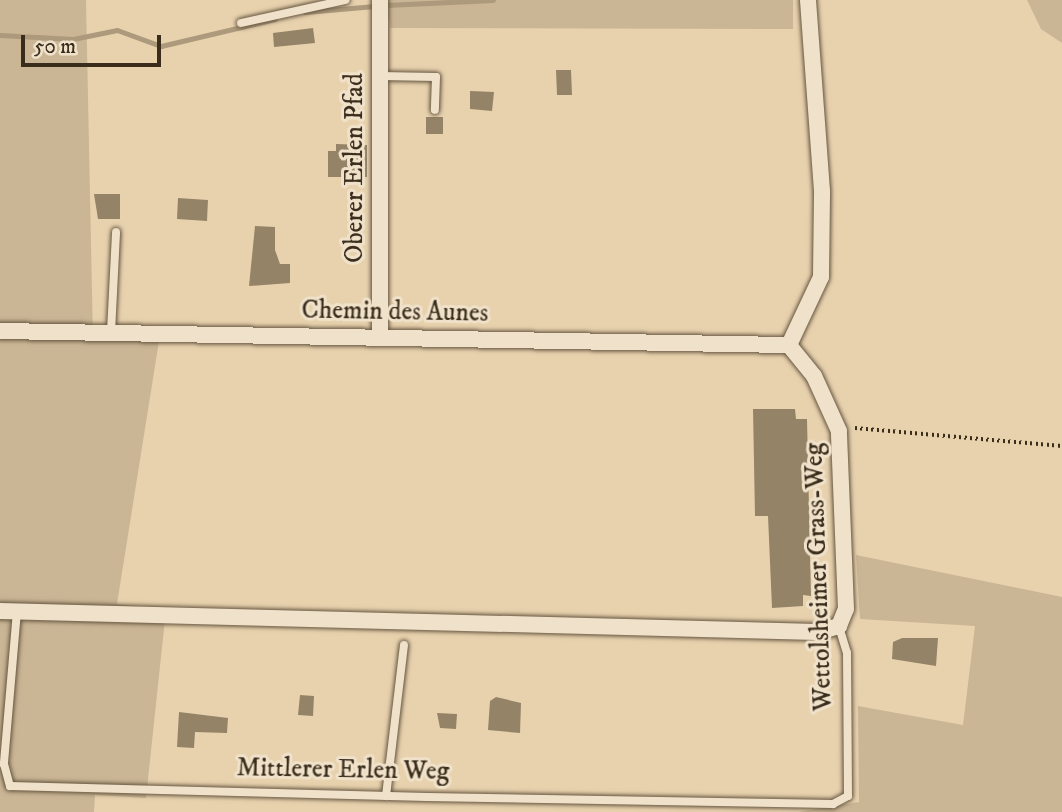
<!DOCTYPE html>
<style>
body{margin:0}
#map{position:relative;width:1062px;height:812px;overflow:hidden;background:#e8d2ae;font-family:"IM FELL DW Pica",serif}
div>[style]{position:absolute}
.green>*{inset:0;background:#cab695}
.stream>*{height:5px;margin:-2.5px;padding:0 2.5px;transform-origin:2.5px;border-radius:2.5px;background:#ad9a7c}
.building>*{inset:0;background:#948367}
.path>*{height:3.5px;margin-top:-1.75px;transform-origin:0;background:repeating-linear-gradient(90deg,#3a2d1b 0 2px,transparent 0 5.5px)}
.roads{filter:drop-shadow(0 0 2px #665640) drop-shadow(0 0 2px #665640)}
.lane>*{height:8px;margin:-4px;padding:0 4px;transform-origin:4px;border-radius:4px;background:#f0e2ca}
.street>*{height:16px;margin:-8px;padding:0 8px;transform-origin:8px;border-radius:8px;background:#f0e2ca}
span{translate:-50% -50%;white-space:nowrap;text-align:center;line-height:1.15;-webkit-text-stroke:6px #f0e2ca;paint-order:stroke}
.street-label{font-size:26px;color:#3a2d1b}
.scale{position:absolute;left:21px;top:35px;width:140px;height:32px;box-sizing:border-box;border:4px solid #3a2d1b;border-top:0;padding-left:9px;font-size:21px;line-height:24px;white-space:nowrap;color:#3a2d1b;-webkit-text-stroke:5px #f0e2ca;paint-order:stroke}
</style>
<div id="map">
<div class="green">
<div style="clip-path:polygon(0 0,86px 0,93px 340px,159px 341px,117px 604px,166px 610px,146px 798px,95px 795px,94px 812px,0 812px)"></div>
<div style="clip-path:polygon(386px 0,793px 0,793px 29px,390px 28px)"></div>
<div style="clip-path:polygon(1027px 0,1062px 0,1062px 43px,1041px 29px)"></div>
<div style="clip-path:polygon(856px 555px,1062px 597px,1062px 812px,798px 812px,859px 802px,858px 706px,963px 725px,975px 626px,860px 619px)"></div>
</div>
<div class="stream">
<div style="left:386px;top:5px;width:107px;rotate:-2.7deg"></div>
<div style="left:305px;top:12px;width:70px;rotate:-4.9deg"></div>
<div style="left:0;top:35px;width:73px;rotate:3.1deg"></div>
<div style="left:73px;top:39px;width:45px;rotate:-11.6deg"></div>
<div style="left:117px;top:30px;width:47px;rotate:20deg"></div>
<div style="left:161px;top:46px;width:117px;rotate:-13.3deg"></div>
</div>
<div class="building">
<div style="clip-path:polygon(313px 28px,315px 43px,274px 47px,273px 33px)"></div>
<div style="clip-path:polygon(556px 70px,571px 70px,572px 95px,557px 95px)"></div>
<div style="clip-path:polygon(470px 91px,494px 92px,492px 111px,470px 109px)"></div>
<div style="clip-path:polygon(426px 117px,443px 117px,443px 134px,426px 134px)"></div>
<div style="clip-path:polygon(336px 144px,367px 145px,367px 177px,328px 177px,328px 151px,336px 151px)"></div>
<div style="clip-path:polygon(94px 194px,120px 194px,120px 219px,98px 219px)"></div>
<div style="clip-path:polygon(178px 198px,208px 200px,207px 221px,177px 219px)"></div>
<div style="clip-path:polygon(255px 226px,275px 227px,275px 250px,280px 264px,290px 264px,290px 283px,249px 286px)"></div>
<div style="clip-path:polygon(753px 409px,795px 409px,796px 419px,807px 419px,811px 596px,803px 595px,803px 606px,772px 608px,768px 516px,755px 516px)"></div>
<div style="clip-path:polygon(902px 638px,938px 638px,936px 666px,892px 659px,893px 642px)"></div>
<div style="clip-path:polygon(300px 695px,314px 696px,313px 716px,298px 715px)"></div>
<div style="clip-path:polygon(496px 697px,521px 703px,520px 733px,488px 730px,490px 701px)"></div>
<div style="clip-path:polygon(179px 712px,228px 718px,227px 733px,195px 732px,194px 748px,177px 747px)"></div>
<div style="clip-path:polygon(437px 713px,457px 714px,456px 729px,440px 728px)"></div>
</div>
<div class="path">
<div style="left:855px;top:428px;width:208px;rotate:5deg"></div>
</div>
<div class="roads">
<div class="lane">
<div style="left:241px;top:23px;width:107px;rotate:-12.4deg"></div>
<div style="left:380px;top:76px;width:56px;rotate:1deg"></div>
<div style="left:436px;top:77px;width:33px;rotate:92deg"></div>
<div style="left:111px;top:332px;width:100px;rotate:-87.1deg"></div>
<div style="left:17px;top:611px;width:154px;rotate:94.9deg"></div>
<div style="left:4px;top:764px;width:23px;rotate:75deg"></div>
<div style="left:10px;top:786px;width:417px;rotate:1.5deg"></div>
<div style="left:427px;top:797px;width:406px;rotate:1deg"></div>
<div style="left:833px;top:804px;width:17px;rotate:-28deg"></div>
<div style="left:848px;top:796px;width:143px;rotate:-90.4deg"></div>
<div style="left:847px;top:653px;width:28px;rotate:-107deg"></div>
<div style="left:386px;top:796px;width:152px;rotate:-83.2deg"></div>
</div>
<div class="street">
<div style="left:380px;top:0;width:335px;rotate:90deg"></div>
<div style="left:0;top:331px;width:789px;rotate:1.02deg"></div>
<div style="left:0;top:611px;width:817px;rotate:1.47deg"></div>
<div style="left:817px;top:632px;width:23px;rotate:-15deg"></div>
<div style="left:839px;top:626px;width:18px;rotate:-68deg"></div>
<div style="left:846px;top:609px;width:178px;rotate:-92.3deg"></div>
<div style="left:839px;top:431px;width:60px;rotate:-114.4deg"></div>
<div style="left:814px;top:376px;width:40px;rotate:-129deg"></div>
<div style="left:789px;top:345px;width:75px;rotate:-64.8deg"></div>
<div style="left:821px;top:277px;width:86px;rotate:-89.3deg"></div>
<div style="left:822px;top:191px;width:192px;rotate:-94.2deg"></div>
</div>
</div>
<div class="street-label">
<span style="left:355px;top:168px;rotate:-90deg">Oberer Erlen Pfad</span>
<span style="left:395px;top:312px;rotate:1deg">Chemin des Aunes</span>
<span style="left:819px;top:577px;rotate:-92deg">Wettolsheimer Grass-Weg</span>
<span style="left:343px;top:770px;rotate:1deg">Mittlerer Erlen Weg</span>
</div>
<div class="scale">50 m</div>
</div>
